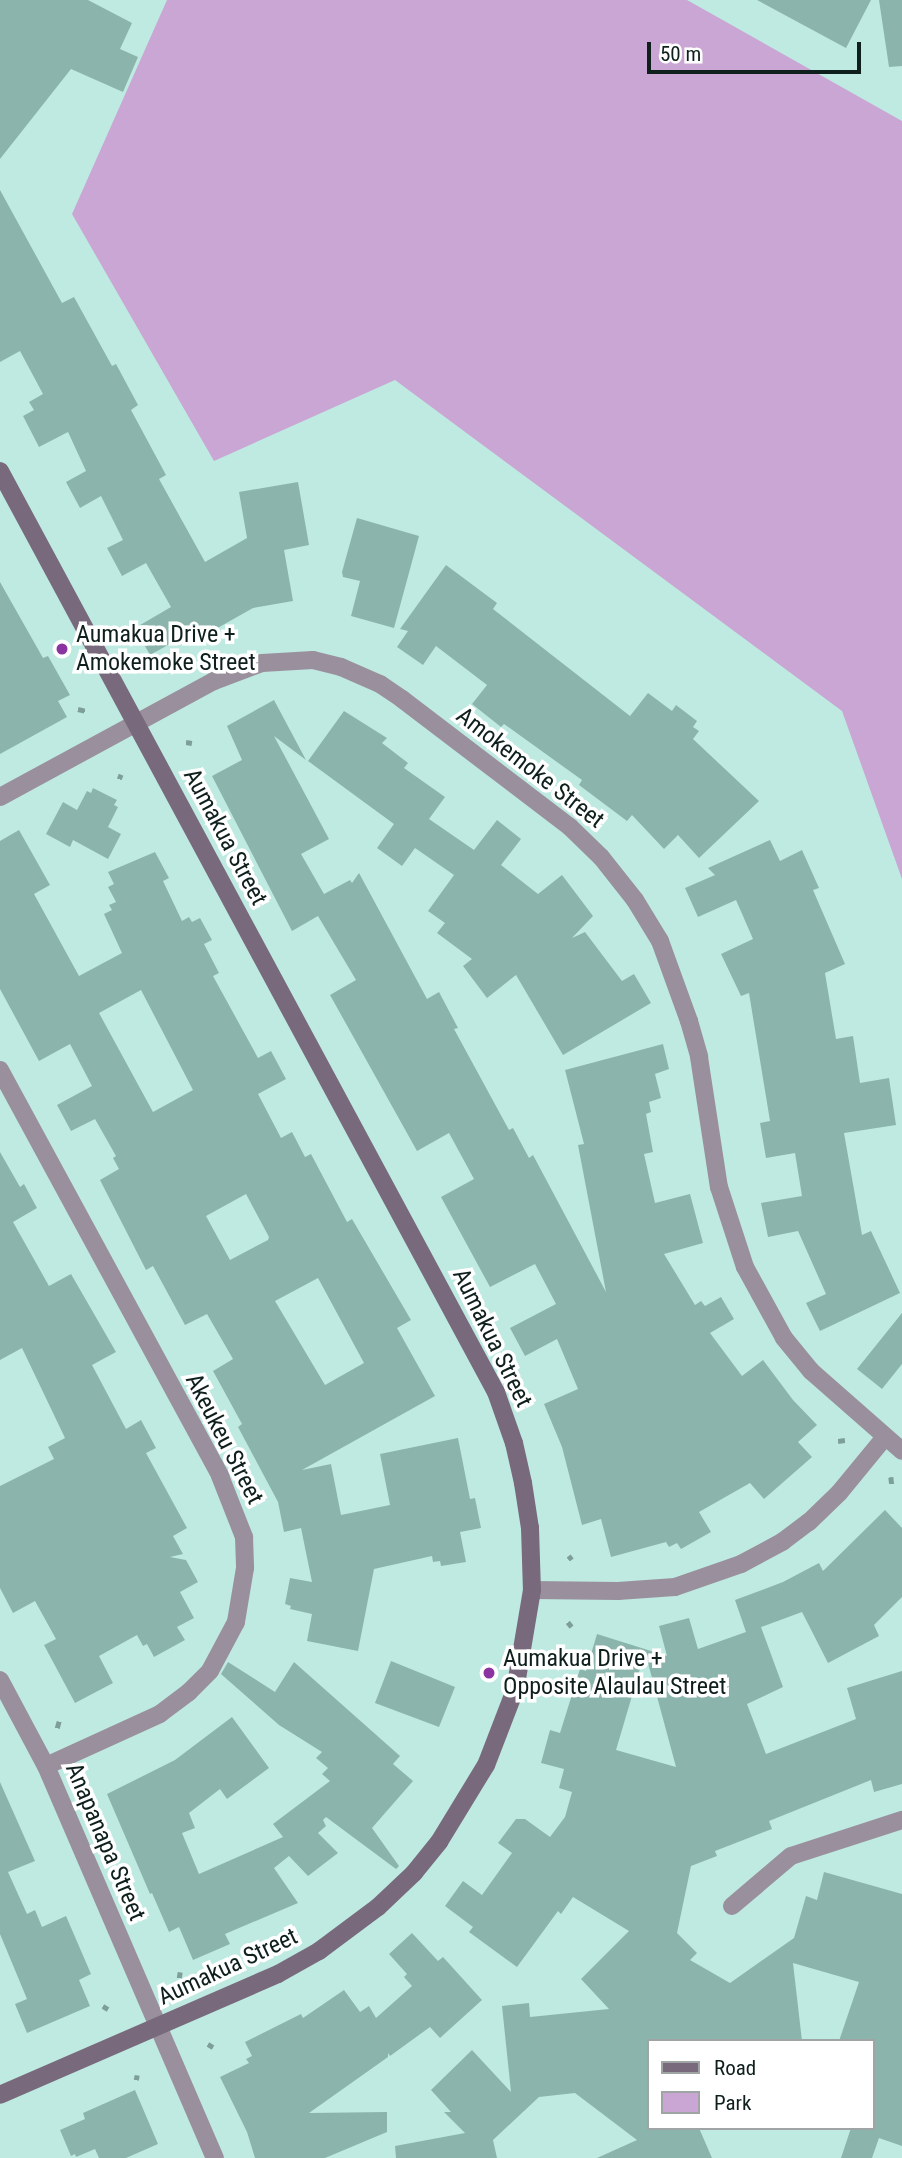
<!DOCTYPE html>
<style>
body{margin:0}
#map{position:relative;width:902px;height:2158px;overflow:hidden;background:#bfeae1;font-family:"Roboto Condensed",sans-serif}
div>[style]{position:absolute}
.green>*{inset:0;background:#caa6d4}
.building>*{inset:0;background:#8bb5ac}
.path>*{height:4.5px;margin-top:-2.25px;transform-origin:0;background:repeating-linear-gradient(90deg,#7d9f98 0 7px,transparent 0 10.5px)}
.street>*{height:18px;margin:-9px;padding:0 9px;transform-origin:9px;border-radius:9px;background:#9a909d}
.secondary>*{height:18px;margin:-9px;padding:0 9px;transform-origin:9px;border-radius:9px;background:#786a7c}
.dots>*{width:19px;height:19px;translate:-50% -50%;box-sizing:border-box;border:4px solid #fff;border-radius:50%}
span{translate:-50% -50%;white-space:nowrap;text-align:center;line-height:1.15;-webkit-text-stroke:7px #fff;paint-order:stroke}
.poi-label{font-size:24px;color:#0e1f1c}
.left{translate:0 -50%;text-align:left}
.street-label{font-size:24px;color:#0e1f1c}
.legend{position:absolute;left:647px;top:2039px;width:228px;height:91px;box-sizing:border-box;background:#fff;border:2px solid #9fa5a4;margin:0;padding:9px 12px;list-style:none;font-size:21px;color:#0e1f1c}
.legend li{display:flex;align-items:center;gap:14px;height:35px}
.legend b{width:35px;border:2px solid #9fa5a4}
.scale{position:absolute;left:647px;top:42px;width:214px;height:32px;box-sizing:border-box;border:4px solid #0e1f1c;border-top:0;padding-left:9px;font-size:21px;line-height:24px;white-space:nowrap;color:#0e1f1c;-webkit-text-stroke:5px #fff;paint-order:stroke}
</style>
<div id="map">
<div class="green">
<div style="clip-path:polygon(167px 0,687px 0,902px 121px,902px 879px,842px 711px,395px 380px,214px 461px,72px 214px)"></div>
</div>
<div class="building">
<div style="clip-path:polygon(0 0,88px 0,132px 23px,120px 49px,138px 57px,123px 92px,71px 69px,0 159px)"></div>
<div style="clip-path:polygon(757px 0,871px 0,846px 48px)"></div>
<div style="clip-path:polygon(879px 0,902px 0,902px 66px,889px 67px)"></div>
<div style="clip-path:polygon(0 190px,62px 303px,74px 297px,112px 366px,116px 364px,138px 405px,131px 410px,166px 475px,159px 479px,205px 562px,247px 538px,239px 492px,298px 482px,309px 545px,284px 550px,293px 601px,253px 608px,191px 643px,186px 635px,150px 655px,135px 628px,171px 607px,146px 563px,122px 576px,107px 548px,123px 540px,101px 496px,80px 508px,66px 482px,86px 471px,68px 432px,39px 447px,23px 416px,34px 410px,29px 402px,43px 394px,20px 351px,0 362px)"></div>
<div style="clip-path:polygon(357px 518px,419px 536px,394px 628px,351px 616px,360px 581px,343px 577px,342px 572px)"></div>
<div style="clip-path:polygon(446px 565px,497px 603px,493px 609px,630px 716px,648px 693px,672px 711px,676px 705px,697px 721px,693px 727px,699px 731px,693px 739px,759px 801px,699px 858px,678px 835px,664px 849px,632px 815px,627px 821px,579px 785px,582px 780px,504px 724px,501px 727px,472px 704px,487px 685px,436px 646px,423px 665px,397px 647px,408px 631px,400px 629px)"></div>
<div style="clip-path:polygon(0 582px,43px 658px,48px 656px,70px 695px,58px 701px,67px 717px,0 754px)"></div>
<div style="clip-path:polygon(274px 700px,306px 760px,274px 736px,329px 839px,301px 854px,324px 894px,350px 880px,352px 883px,359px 873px,427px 999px,439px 992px,458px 1028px,454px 1029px,509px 1130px,513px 1128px,529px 1158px,533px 1155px,606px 1292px,578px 1145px,584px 1144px,565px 1070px,663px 1044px,669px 1069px,655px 1074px,661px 1098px,649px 1102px,651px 1112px,646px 1114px,653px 1152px,644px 1154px,655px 1203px,690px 1194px,703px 1243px,664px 1254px,695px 1305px,701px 1301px,705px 1306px,721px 1297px,734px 1319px,710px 1333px,742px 1376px,763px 1360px,793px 1400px,817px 1425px,798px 1442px,812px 1457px,764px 1499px,750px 1483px,699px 1512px,711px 1532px,681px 1549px,677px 1543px,669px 1547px,666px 1542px,611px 1557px,601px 1519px,582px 1525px,562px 1447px,544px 1404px,578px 1389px,557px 1339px,525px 1356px,510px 1328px,556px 1304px,535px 1264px,490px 1287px,441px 1197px,474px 1179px,449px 1133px,417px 1151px,330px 995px,356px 980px,318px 916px,292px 931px,212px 776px,242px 760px,227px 726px)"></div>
<div style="clip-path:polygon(344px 711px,387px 738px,382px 743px,408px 763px,404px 768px,445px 797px,429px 819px,474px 850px,497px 820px,521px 839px,501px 865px,538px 894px,562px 875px,593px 916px,572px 938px,585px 932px,622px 981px,634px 974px,651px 1003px,563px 1055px,516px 975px,487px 998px,463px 966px,472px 959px,437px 933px,445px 923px,428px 911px,454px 875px,415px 848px,402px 866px,377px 848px,394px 824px,308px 761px)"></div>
<div style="clip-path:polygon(93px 788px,117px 800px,114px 805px,118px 807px,108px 827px,121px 834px,108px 859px,73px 840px,70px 847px,46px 834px,63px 802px,77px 810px,87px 791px,91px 793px)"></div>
<div style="clip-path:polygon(evenodd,19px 830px,50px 885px,34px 894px,79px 976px,122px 953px,104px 914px,112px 910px,109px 905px,116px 902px,108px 887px,114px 884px,108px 872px,155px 852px,169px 878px,163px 881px,182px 921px,189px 917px,192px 922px,200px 918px,212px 940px,204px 944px,219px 973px,213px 976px,258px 1058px,271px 1051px,286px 1079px,258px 1094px,281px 1138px,292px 1132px,305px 1157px,311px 1154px,347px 1222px,352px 1219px,411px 1320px,397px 1328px,435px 1396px,302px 1470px,331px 1464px,341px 1515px,390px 1505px,380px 1454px,458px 1438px,470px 1499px,475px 1498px,481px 1528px,460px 1532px,466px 1562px,441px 1566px,440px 1561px,433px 1562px,432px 1556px,374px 1569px,358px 1651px,307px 1641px,312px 1614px,290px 1609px,291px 1606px,285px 1604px,290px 1578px,312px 1582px,301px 1528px,284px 1532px,278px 1502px,238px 1427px,242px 1424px,213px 1371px,233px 1359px,207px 1314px,185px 1325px,153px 1266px,146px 1270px,100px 1180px,119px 1169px,113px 1158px,116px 1156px,95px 1119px,71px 1131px,57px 1105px,92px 1086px,70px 1044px,39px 1061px,0 989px,0 841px,19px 830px,141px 990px,193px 1090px,153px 1112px,99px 1013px,141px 990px,19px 830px,246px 1194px,269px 1237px,268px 1240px,230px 1260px,206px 1216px,246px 1194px,19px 830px,318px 1278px,364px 1363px,325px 1385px,275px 1301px,318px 1278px)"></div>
<div style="clip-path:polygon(770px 840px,780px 861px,802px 850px,819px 888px,813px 890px,845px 964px,825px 973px,836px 1039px,853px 1036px,860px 1083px,889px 1078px,896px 1125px,844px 1133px,862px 1235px,871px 1231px,900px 1293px,820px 1331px,806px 1303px,826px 1294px,798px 1231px,768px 1237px,761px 1203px,802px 1196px,795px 1153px,766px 1158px,760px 1123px,770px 1121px,749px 993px,741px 996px,721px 954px,753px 939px,736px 900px,698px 917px,685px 888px,715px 875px,708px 868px)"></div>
<div style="clip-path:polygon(0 1152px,20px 1187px,24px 1184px,37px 1208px,13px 1222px,49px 1286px,71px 1274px,116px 1352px,92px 1365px,126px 1429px,141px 1420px,156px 1448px,146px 1453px,187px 1528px,173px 1536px,183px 1554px,170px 1557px,186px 1560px,198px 1582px,180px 1592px,194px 1618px,177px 1627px,185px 1640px,154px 1657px,147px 1644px,143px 1646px,137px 1635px,99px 1656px,113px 1683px,75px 1703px,44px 1645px,56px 1639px,35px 1601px,13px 1613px,0 1588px,0 1486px,54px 1459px,48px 1447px,65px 1438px,22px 1348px,0 1360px)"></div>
<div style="clip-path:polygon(902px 1313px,902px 1364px,882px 1389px,857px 1369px)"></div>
<div style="clip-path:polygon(evenodd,885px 1510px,902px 1528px,902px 1597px,874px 1625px,879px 1636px,828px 1663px,802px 1612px,761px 1627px,783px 1687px,747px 1704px,766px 1754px,856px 1719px,847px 1688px,902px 1671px,902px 1784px,874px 1792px,871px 1780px,769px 1821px,772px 1829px,715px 1851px,717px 1856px,691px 1866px,677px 1933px,697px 1953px,690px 1960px,730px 1983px,794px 1938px,806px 1896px,817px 1900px,824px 1872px,902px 1894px,902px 2146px,879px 2138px,872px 2158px,841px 2158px,851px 2128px,872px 2128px,872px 2041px,839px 2041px,859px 1982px,793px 1963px,802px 2041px,648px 2041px,648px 2128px,699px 2128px,712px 2158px,597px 2158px,637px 2140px,575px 2093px,539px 2097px,493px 2140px,497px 2158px,396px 2158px,395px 2146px,465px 2133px,444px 2112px,451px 2112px,431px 2090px,472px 2050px,511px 2092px,502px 2006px,529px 2003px,530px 2017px,609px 2009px,581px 1979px,629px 1931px,573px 1897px,561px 1914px,558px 1911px,517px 1967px,469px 1932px,473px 1927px,445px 1906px,463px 1881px,482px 1895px,512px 1853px,498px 1843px,516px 1819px,525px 1819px,550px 1837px,565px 1817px,572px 1792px,559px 1788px,564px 1769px,541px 1763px,550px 1730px,560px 1733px,580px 1669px,586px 1671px,597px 1634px,667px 1656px,659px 1626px,689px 1618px,698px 1649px,746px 1632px,735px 1600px,783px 1582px,819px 1563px,823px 1571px,885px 1510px,645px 1652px,676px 1767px,616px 1750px,645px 1652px)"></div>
<div style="clip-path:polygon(391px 1661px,455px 1687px,439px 1727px,375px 1703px)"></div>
<div style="clip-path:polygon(228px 1662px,275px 1692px,294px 1662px,400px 1756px,393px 1764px,413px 1781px,372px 1828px,399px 1866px,396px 1869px,326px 1817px,323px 1820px,326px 1826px,318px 1833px,338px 1853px,308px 1876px,289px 1856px,274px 1868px,298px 1903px,225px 1934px,230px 1944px,193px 1960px,179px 1927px,169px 1932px,152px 1893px,150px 1894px,107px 1794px,175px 1760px,232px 1717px,269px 1768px,227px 1799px,220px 1789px,189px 1813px,195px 1828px,182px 1833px,199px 1874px,283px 1837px,273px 1824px,330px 1781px,322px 1774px,328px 1768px,316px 1758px,322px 1752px,279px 1725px,221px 1674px)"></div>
<div style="clip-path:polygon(0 1782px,35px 1861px,8px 1872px,27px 1914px,35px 1910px,42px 1927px,66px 1916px,91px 1974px,79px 1980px,90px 2006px,27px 2033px,15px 2004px,27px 1999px,0 1934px)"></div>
<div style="clip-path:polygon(412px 1933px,438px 1961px,443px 1957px,482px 2000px,440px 2038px,430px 2027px,390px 2056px,388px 2053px,388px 2057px,309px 2113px,387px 2112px,387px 2132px,325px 2158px,255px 2158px,247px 2132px,220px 2077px,249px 2063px,246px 2059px,252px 2056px,245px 2042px,301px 2014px,303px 2018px,344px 1990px,360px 2012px,369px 2006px,376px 2018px,412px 1986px,404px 1977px,407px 1974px,389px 1954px)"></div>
<div style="clip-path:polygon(135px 2090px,158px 2144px,126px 2158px,99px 2158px,95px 2149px,76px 2157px,75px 2154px,71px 2156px,60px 2130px,85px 2119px,83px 2113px)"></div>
</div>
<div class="path">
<div style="left:148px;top:671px;width:5px;rotate:-68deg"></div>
<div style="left:78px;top:709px;width:8px;rotate:14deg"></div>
<div style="left:186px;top:742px;width:6px;rotate:9deg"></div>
<div style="left:119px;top:779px;width:5px;rotate:-68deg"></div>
<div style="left:838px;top:1441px;width:7px;rotate:-8deg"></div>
<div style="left:891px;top:1477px;width:8px;rotate:83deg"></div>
<div style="left:568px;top:1559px;width:5px;rotate:-37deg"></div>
<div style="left:568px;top:1622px;width:6px;rotate:51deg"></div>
<div style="left:57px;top:1728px;width:7px;rotate:-74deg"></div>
<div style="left:81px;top:1782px;width:9px;rotate:13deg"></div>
<div style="left:179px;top:1978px;width:6px;rotate:-81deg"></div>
<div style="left:103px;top:2006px;width:6px;rotate:31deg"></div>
<div style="left:208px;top:2044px;width:6px;rotate:31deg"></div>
<div style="left:136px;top:2080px;width:5px;rotate:-79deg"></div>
</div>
<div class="street">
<div style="left:0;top:797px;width:243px;rotate:-28.5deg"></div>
<div style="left:214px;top:681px;width:51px;rotate:-20.6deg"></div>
<div style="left:262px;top:663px;width:51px;rotate:-3.4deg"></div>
<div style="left:313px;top:660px;width:29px;rotate:14deg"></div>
<div style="left:341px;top:667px;width:43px;rotate:23.6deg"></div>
<div style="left:380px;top:684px;width:27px;rotate:34deg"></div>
<div style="left:402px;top:699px;width:211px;rotate:37.3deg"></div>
<div style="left:570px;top:827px;width:43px;rotate:44.1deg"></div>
<div style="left:601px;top:857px;width:55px;rotate:51.7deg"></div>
<div style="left:635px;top:900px;width:48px;rotate:58.6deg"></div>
<div style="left:660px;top:941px;width:85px;rotate:70.1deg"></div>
<div style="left:689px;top:1021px;width:37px;rotate:74deg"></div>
<div style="left:699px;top:1057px;width:132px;rotate:81.3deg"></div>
<div style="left:719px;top:1187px;width:84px;rotate:72deg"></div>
<div style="left:745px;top:1267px;width:81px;rotate:61.2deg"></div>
<div style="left:784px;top:1338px;width:43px;rotate:50.7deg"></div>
<div style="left:811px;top:1371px;width:121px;rotate:41.3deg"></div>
<div style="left:0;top:1070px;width:462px;rotate:61.5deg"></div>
<div style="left:220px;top:1476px;width:66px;rotate:68.5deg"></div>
<div style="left:244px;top:1537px;width:31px;rotate:88deg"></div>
<div style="left:245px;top:1568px;width:55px;rotate:99.5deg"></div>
<div style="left:236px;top:1622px;width:55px;rotate:118deg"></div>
<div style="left:210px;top:1671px;width:30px;rotate:135deg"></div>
<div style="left:189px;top:1692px;width:36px;rotate:143deg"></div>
<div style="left:160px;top:1714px;width:125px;rotate:155.5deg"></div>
<div style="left:532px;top:1590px;width:86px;rotate:0.7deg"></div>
<div style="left:618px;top:1591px;width:57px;rotate:-4deg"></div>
<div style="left:675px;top:1587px;width:70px;rotate:-19.2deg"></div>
<div style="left:741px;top:1564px;width:47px;rotate:-28.2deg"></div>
<div style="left:782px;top:1542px;width:34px;rotate:-37deg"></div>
<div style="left:809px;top:1522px;width:42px;rotate:-44deg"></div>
<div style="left:839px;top:1493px;width:72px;rotate:-50.6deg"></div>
<div style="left:0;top:1680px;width:98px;rotate:61.9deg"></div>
<div style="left:46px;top:1766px;width:427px;rotate:66.7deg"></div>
<div style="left:732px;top:1906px;width:77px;rotate:-40.3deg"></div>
<div style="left:791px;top:1856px;width:117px;rotate:-18deg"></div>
</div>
<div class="secondary">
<div style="left:0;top:471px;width:1046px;rotate:61.7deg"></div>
<div style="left:496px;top:1392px;width:54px;rotate:70.6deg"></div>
<div style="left:514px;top:1443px;width:41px;rotate:77.3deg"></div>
<div style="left:523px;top:1483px;width:46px;rotate:81.2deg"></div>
<div style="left:530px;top:1528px;width:62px;rotate:88.2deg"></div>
<div style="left:532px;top:1590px;width:101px;rotate:99.6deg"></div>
<div style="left:515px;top:1690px;width:80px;rotate:111.1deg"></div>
<div style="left:486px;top:1765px;width:90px;rotate:121.4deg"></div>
<div style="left:439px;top:1842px;width:40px;rotate:129deg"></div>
<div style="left:414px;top:1873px;width:50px;rotate:136.6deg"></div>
<div style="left:378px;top:1907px;width:74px;rotate:143.3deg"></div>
<div style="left:319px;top:1951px;width:47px;rotate:150.7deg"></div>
<div style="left:278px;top:1974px;width:303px;rotate:156.5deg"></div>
</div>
<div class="dots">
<div style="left:62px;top:649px;background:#8b34a1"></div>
<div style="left:489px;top:1673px;background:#8b34a1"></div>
</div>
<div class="poi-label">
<span class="left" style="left:76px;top:649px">Aumakua Drive +<br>Amokemoke Street</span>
<span class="left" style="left:503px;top:1673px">Aumakua Drive +<br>Opposite Alaulau Street</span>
</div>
<div class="street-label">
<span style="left:530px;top:768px;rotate:38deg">Amokemoke Street</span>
<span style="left:225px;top:837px;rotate:62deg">Aumakua Street</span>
<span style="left:492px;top:1338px;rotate:64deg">Aumakua Street</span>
<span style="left:224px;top:1439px;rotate:63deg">Akeukeu Street</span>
<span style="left:105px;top:1842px;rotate:67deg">Anapanapa Street</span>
<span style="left:228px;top:1967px;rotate:-25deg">Aumakua Street</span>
</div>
<ul class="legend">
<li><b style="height:9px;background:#786a7c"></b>Road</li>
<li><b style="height:19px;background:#caa6d4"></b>Park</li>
</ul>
<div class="scale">50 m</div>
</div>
